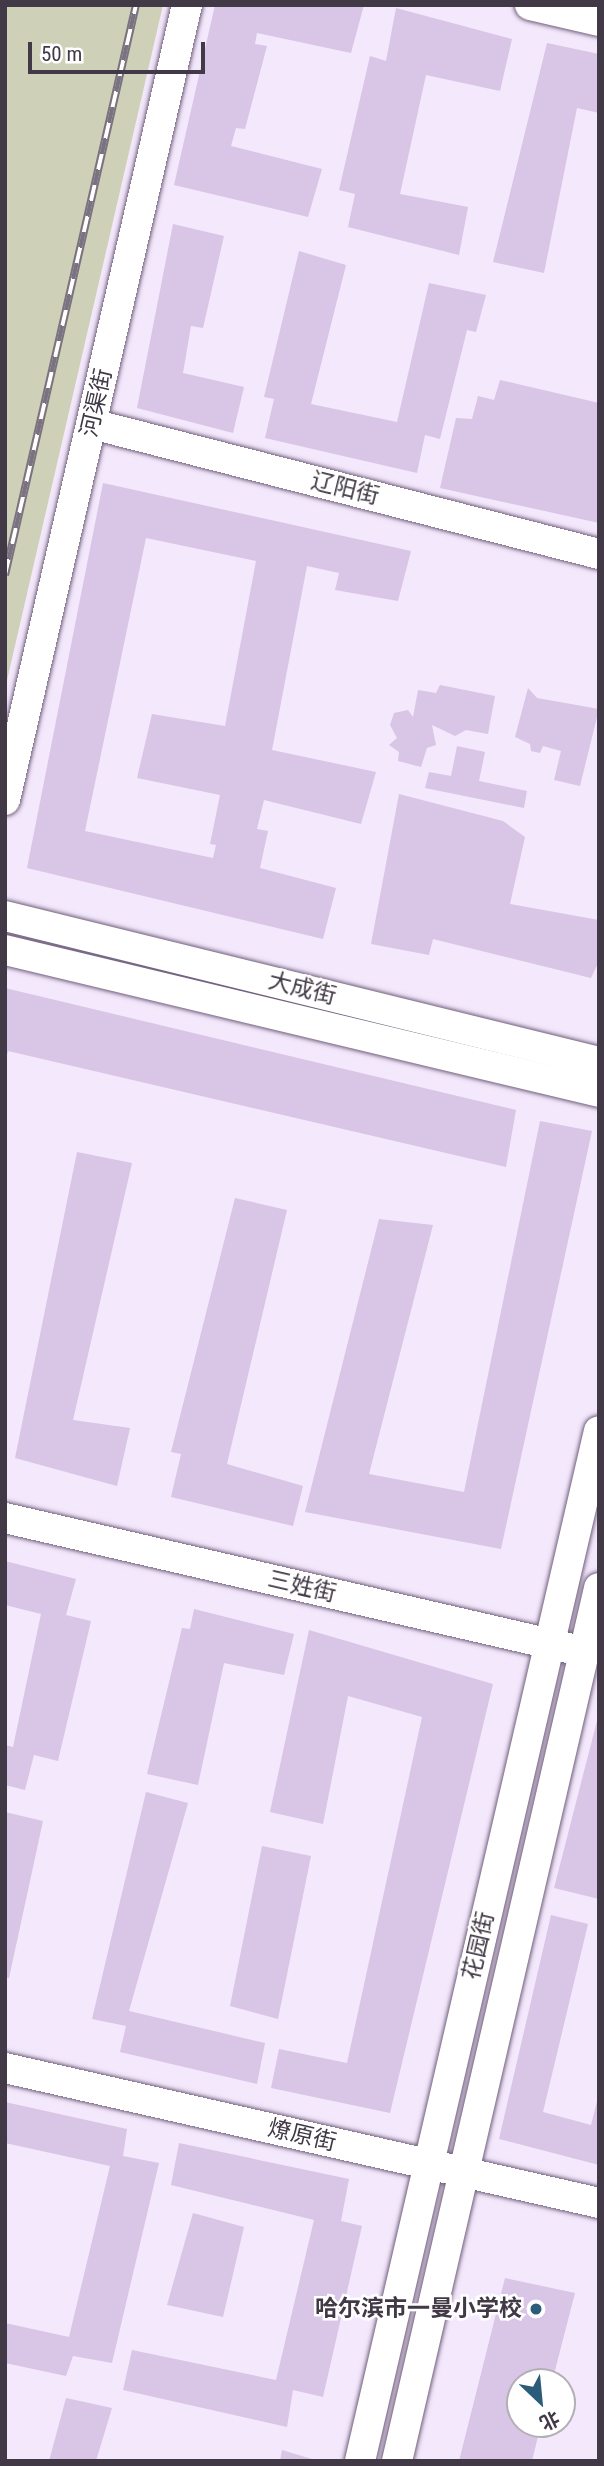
<!DOCTYPE html>
<meta charset="utf-8">
<style>
body{margin:0}
#map{position:relative;width:604px;height:2466px;overflow:hidden;background:#f4e8fc;font-family:"Roboto Condensed","Noto Sans SC",sans-serif}
div>[style]{position:absolute}
.green>*{inset:0;background:#ced1b8}
.building>*{inset:0;background:#d9c5e6}
.roads{filter:drop-shadow(0 0 2px #705f7c) drop-shadow(0 0 2px #705f7c)}
.secondary>*{height:30px;margin:-15px;padding:0 15px;transform-origin:15px;border-radius:15px;background:#fff}
.rail>*{height:8px;margin-top:-4px;transform-origin:0;background:repeating-linear-gradient(90deg,#fff 0 16px,#7b7281 0 32px);box-sizing:border-box;border-block:2px solid #7b7281}
.dots>*{width:19px;height:19px;translate:-50% -50%;box-sizing:border-box;border:4px solid #fff;border-radius:50%}
span{translate:-50% -50%;white-space:nowrap;text-align:center;line-height:1.15;-webkit-text-stroke:5px #fff;paint-order:stroke}
.street-label{font-size:23px;color:#413946}
.poi-label{font-size:23px;color:#413946;font-weight:700}
.right{translate:-100% -50%;text-align:right}
.frame{position:absolute;inset:0;border:7px solid #413946;pointer-events:none}
.north{position:absolute;left:506px;top:2368px;width:70px;height:70px;box-sizing:border-box;background:#fff;border:2px solid #b3b0b5;border-radius:50%;rotate:154deg;font-size:19px;font-weight:700;line-height:28px;text-align:center;color:#413946}
.north::after{content:'';display:block;margin:auto;width:24px;height:32px;background:#2b5c7a;clip-path:polygon(50% 0,100% 100%,50% 72%,0 100%)}
.scale{position:absolute;left:28px;top:42px;width:177px;height:32px;box-sizing:border-box;border:4px solid #413946;border-top:0;padding-left:9px;font-size:21px;line-height:24px;white-space:nowrap;color:#413946;-webkit-text-stroke:5px #fff;paint-order:stroke}
</style>
<div id="map">
<div class="green">
<div style="clip-path:polygon(5px 5px,163px 5px,5px 689px)"></div>
</div>
<div class="building">
<div style="clip-path:polygon(215px 5px,364px 5px,351px 53px,257px 33px,255px 44px,267px 46px,245px 129px,236px 128px,231px 146px,322px 169px,308px 217px,174px 185px)"></div>
<div style="clip-path:polygon(396px 8px,512px 39px,500px 91px,426px 75px,400px 194px,468px 207px,459px 255px,348px 227px,355px 194px,339px 190px,370px 56px,386px 61px)"></div>
<div style="clip-path:polygon(547px 43px,599px 54px,599px 113px,577px 108px,544px 273px,493px 262px)"></div>
<div style="clip-path:polygon(173px 224px,224px 236px,203px 328px,191px 326px,183px 373px,244px 387px,233px 433px,137px 408px)"></div>
<div style="clip-path:polygon(299px 251px,346px 265px,311px 404px,397px 422px,429px 283px,486px 295px,476px 332px,467px 330px,440px 439px,425px 435px,417px 473px,265px 438px,274px 399px,264px 397px)"></div>
<div style="clip-path:polygon(500px 380px,599px 403px,599px 523px,440px 488px,456px 418px,472px 419px,478px 396px,494px 400px)"></div>
<div style="clip-path:polygon(evenodd,103px 483px,411px 551px,398px 601px,335px 590px,339px 573px,307px 566px,272px 750px,376px 772px,361px 824px,264px 800px,257px 829px,268px 831px,260px 868px,336px 888px,323px 939px,27px 868px,103px 483px,146px 538px,256px 561px,225px 726px,152px 714px,137px 778px,220px 795px,210px 844px,216px 845px,213px 858px,85px 831px,146px 538px)"></div>
<div style="clip-path:polygon(440px 685px,495px 696px,488px 734px,466px 730px,455px 736px,432px 725px,436px 745px,427px 748px,421px 767px,398px 761px,399px 752px,389px 745px,397px 738px,390px 725px,394px 713px,408px 710px,413px 717px,418px 690px,436px 693px)"></div>
<div style="clip-path:polygon(528px 688px,537px 698px,599px 709px,580px 786px,554px 780px,561px 751px,543px 746px,540px 753px,531px 751px,530px 744px,515px 737px)"></div>
<div style="clip-path:polygon(457px 746px,485px 752px,479px 781px,527px 791px,524px 808px,425px 788px,429px 772px,451px 776px)"></div>
<div style="clip-path:polygon(399px 794px,503px 821px,525px 837px,510px 904px,599px 920px,599px 961px,591px 978px,433px 939px,429px 955px,371px 944px)"></div>
<div style="clip-path:polygon(5px 988px,516px 1110px,506px 1167px,8px 1051px,5px 1061px)"></div>
<div style="clip-path:polygon(540px 1121px,592px 1131px,501px 1549px,305px 1512px,379px 1219px,433px 1225px,369px 1474px,464px 1492px)"></div>
<div style="clip-path:polygon(77px 1152px,132px 1163px,73px 1420px,130px 1428px,117px 1486px,15px 1458px)"></div>
<div style="clip-path:polygon(235px 1198px,287px 1210px,227px 1464px,303px 1486px,293px 1526px,171px 1497px,181px 1454px,171px 1452px)"></div>
<div style="clip-path:polygon(5px 1561px,76px 1579px,66px 1615px,91px 1621px,58px 1761px,34px 1755px,25px 1790px,5px 1785px,5px 1745px,13px 1747px,41px 1614px,5px 1605px)"></div>
<div style="clip-path:polygon(194px 1609px,294px 1634px,284px 1675px,224px 1663px,198px 1785px,147px 1774px,182px 1628px,190px 1629px)"></div>
<div style="clip-path:polygon(309px 1630px,493px 1684px,390px 2113px,271px 2088px,279px 2049px,347px 2063px,422px 1717px,348px 1696px,323px 1824px,270px 1812px)"></div>
<div style="clip-path:polygon(599px 1713px,599px 1899px,554px 1888px)"></div>
<div style="clip-path:polygon(146px 1792px,188px 1803px,129px 2011px,265px 2043px,257px 2084px,120px 2052px,126px 2026px,92px 2019px)"></div>
<div style="clip-path:polygon(5px 1812px,43px 1821px,9px 1978px,5px 1977px)"></div>
<div style="clip-path:polygon(262px 1846px,311px 1856px,278px 2019px,230px 2006px)"></div>
<div style="clip-path:polygon(551px 1915px,588px 1924px,543px 2112px,591px 2125px,599px 2093px,599px 2165px,499px 2139px)"></div>
<div style="clip-path:polygon(5px 2102px,127px 2129px,123px 2156px,159px 2163px,112px 2363px,73px 2356px,66px 2376px,5px 2363px,5px 2323px,69px 2337px,110px 2166px,5px 2143px)"></div>
<div style="clip-path:polygon(179px 2143px,349px 2179px,341px 2221px,362px 2226px,323px 2397px,293px 2390px,287px 2427px,123px 2390px,132px 2350px,276px 2380px,314px 2220px,171px 2185px)"></div>
<div style="clip-path:polygon(193px 2213px,244px 2227px,223px 2317px,167px 2305px)"></div>
<div style="clip-path:polygon(505px 2278px,575px 2293px,552px 2382px,520px 2382px,520px 2424px,541px 2424px,532px 2461px,459px 2461px)"></div>
<div style="clip-path:polygon(66px 2398px,112px 2408px,96px 2461px,49px 2461px)"></div>
<div style="clip-path:polygon(282px 2450px,315px 2460px,315px 2461px,280px 2461px)"></div>
</div>
<div class="roads">
<div class="secondary">
<div style="left:530px;top:5px;width:71px;rotate:13.1deg"></div>
<div style="left:92px;top:424px;width:523px;rotate:14.38deg"></div>
<div style="left:5px;top:800px;width:816px;rotate:-77.11deg"></div>
<div style="left:5px;top:916px;width:612px;rotate:13.81deg"></div>
<div style="left:5px;top:950px;width:611px;rotate:13.44deg"></div>
<div style="left:5px;top:1518px;width:578px;rotate:13deg"></div>
<div style="left:5px;top:2068px;width:609px;rotate:12.8deg"></div>
<div style="left:360px;top:2461px;width:1057px;rotate:-76.94deg"></div>
<div style="left:397px;top:2461px;width:896px;rotate:-76.97deg"></div>
</div>
</div>
<div class="rail">
<div style="left:5px;top:575px;width:585px;rotate:-77.06deg"></div>
</div>
<div class="dots">
<div style="left:536px;top:2309px;background:#2b5c7a"></div>
</div>
<div class="street-label">
<span style="left:97px;top:403px;rotate:-77deg">河渠街</span>
<span style="left:345px;top:489px;rotate:14deg">辽阳街</span>
<span style="left:302px;top:989px;rotate:14deg">大成街</span>
<span style="left:302px;top:1587px;rotate:13deg">三姓街</span>
<span style="left:479px;top:1946px;rotate:-77deg">花园街</span>
<span style="left:302px;top:2136px;rotate:13deg">燎原街</span>
</div>
<div class="poi-label">
<span class="right" style="left:522px;top:2309px">哈尔滨市一曼小学校</span>
</div>
<div class="frame"></div>
<div class="north">北</div>
<div class="scale">50 m</div>
</div>
